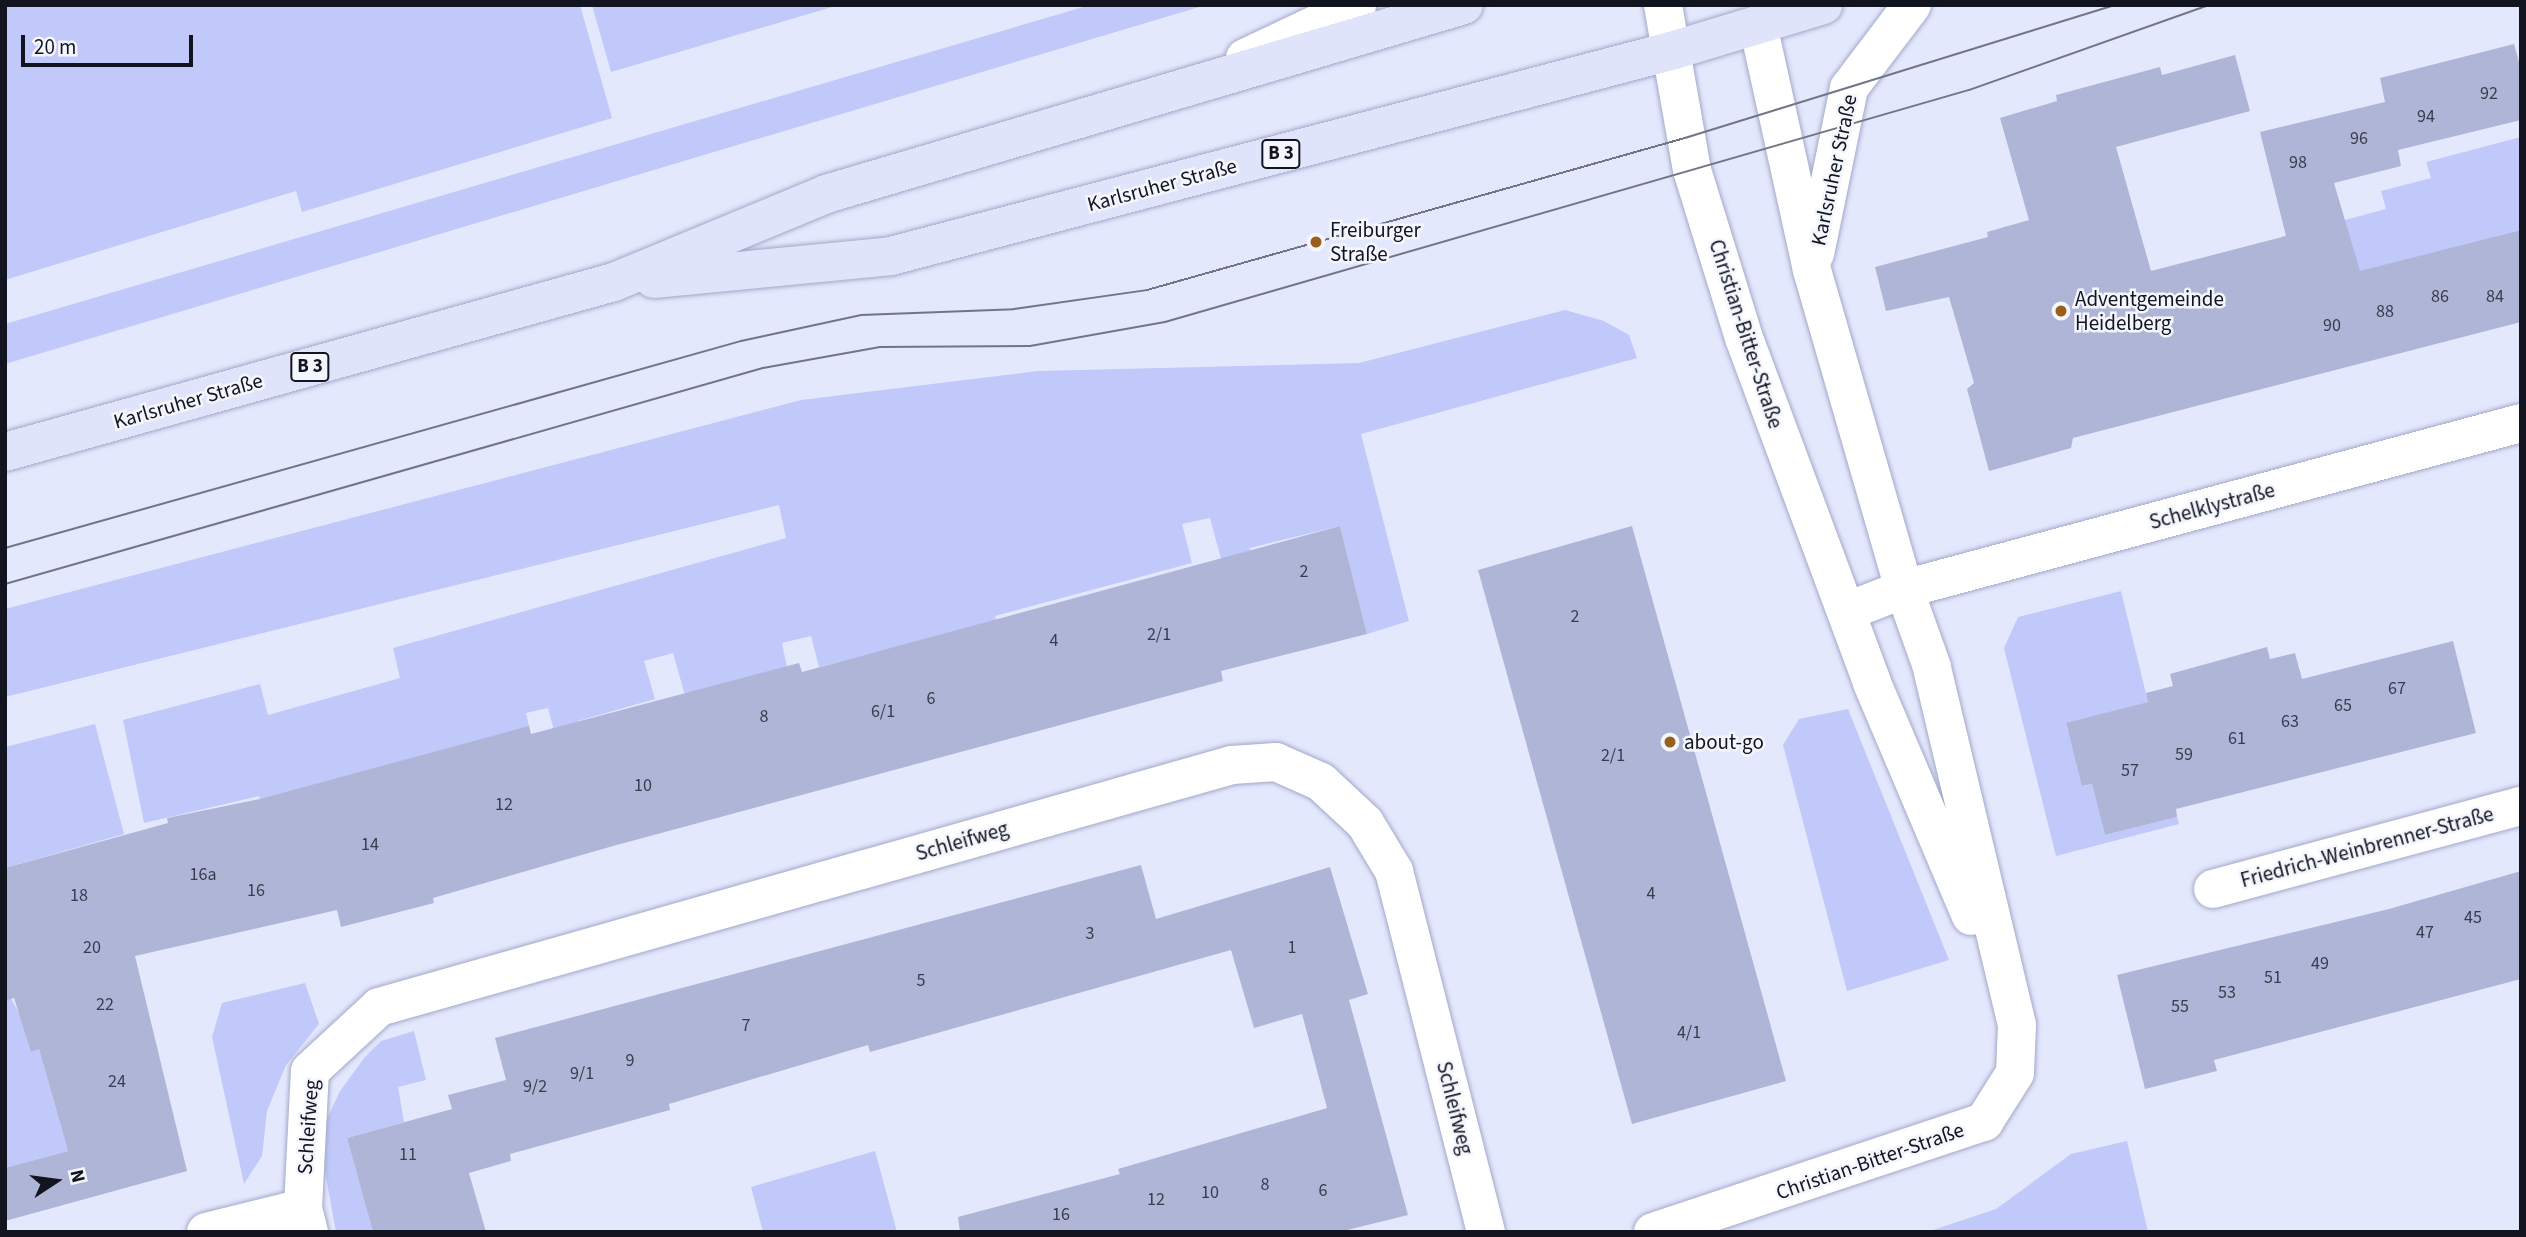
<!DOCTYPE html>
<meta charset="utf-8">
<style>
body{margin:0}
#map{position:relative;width:2526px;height:1237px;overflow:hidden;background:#e4e8fd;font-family:"Source Sans 3",sans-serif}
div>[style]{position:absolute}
.green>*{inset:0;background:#c0c9fa}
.building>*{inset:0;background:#afb5d7}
.roads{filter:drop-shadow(0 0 2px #a2a8c9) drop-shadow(0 0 2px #a2a8c9)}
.street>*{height:38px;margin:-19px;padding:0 19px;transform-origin:19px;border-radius:19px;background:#fff}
.secondary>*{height:38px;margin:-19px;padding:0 19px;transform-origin:19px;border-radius:19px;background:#fff}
.primary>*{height:38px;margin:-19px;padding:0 19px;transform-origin:19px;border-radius:19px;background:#e0e4fa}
.tram>*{height:2px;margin:-1px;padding:0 1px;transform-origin:1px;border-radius:1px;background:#737586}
.dots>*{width:19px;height:19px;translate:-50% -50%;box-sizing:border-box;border:4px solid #f4f6fd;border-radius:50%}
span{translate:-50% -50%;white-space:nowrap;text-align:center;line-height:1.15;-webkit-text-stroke:5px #f4f6fd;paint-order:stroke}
.number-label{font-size:18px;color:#393c4e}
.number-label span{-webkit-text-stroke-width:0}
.shield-label span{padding:2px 5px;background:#f4f6fd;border:2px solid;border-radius:5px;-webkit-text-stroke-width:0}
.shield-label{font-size:19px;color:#121420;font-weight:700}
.street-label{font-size:21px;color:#121420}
.poi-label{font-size:21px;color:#121420}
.left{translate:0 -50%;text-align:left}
.frame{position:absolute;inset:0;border:7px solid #121420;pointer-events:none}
.north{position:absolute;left:21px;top:1146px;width:70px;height:70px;-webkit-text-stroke:5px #f4f6fd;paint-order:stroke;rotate:77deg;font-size:19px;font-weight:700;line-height:28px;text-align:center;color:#121420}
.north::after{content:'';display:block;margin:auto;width:24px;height:32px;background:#121420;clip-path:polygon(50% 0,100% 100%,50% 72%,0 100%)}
.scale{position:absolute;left:21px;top:35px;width:172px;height:32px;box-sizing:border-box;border:4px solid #121420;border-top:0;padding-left:9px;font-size:21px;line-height:24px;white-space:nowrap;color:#121420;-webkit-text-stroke:5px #f4f6fd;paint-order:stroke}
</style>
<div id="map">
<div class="green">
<div style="clip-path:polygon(5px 5px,580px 5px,612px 118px,302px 212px,296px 191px,5px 280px)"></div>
<div style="clip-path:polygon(592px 5px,839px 5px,611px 72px)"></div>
<div style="clip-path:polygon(1090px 5px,1206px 5px,5px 364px,5px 324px)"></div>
<div style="clip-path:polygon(2521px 137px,2521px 230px,2295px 289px,2281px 237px,2386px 209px,2381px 191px,2431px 178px,2426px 162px)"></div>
<div style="clip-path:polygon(1565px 310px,1604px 321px,1629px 335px,1637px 358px,1361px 434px,1409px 621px,1367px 634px,1340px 526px,1250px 548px,1262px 595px,1233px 603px,1210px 518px,1182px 524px,1192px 563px,995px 616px,1008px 666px,959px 631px,819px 667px,811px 636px,782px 643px,787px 667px,701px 752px,673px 653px,644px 661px,655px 699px,578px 721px,585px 750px,561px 757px,548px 708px,526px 713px,529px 726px,274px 860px,259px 796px,144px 823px,123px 720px,260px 684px,268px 715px,400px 678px,393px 648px,786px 538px,779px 505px,5px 697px,5px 609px,801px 400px,1038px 371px,1359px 363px)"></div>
<div style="clip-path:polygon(2121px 591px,2148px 702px,2066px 724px,2083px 786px,2092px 784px,2105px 835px,2177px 817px,2179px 824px,2056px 856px,2004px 648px,2018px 617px)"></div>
<div style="clip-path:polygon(1848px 709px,1949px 960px,1847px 991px,1783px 745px,1799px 719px)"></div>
<div style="clip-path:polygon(95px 724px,124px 834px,5px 868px,5px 747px)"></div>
<div style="clip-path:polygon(305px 983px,319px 1024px,286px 1065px,267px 1111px,262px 1156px,244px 1184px,212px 1037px,222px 1003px)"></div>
<div style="clip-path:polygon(5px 988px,39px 1049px,68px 1151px,5px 1168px)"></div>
<div style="clip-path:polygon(414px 1031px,426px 1080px,398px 1087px,404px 1122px,347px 1138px,373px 1232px,336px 1232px,321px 1150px,327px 1119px,340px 1091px,365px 1057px,381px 1041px)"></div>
<div style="clip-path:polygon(2127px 1141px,2148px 1232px,1927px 1232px,1996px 1209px,2071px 1154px)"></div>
<div style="clip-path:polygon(875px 1151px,897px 1232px,763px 1232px,751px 1187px)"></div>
</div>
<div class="building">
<div style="clip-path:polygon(2514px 44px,2521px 69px,2521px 120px,2398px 150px,2401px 166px,2334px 183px,2360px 271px,2521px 230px,2521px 322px,2073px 438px,2071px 448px,1989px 471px,1967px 389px,1974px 383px,1949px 297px,1886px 311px,1875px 267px,1988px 237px,1987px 232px,2029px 220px,2000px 118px,2057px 101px,2056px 95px,2160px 67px,2162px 75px,2235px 55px,2250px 111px,2116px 147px,2151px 271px,2286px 236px,2260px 132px,2385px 102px,2380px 78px)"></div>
<div style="clip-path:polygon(1340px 526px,1367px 634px,1221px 671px,1223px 681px,613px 846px,433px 898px,434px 903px,341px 927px,337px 910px,135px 956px,187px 1171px,5px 1221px,5px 1168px,68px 1151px,39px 1049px,31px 1052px,14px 998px,5px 1001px,5px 868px,168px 823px,167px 818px,260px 799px,529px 726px,531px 734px,799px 663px,802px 672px)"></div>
<div style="clip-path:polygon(1632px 526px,1786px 1081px,1632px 1124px,1478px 570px)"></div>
<div style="clip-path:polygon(2453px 641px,2476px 733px,2176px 809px,2177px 817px,2105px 835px,2092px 784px,2082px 786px,2066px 723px,2148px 702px,2146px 693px,2173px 686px,2170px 674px,2267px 647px,2270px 659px,2295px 653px,2302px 679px)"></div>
<div style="clip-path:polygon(1141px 865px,1156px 919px,1330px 867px,1368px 994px,1349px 1000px,1408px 1215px,1339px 1232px,960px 1232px,958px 1217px,1120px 1174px,1118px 1169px,1327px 1108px,1302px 1014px,1254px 1028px,1231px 950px,870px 1052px,868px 1045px,669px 1104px,670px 1110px,510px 1154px,511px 1161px,469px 1173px,486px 1232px,373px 1232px,347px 1138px,452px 1109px,448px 1095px,506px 1080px,495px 1038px)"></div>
<div style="clip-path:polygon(2521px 871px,2521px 979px,2214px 1060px,2217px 1071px,2145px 1089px,2117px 975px,2389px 909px)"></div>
</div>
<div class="roads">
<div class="street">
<div style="left:1671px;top:51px;width:121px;rotate:80deg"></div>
<div style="left:1692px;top:170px;width:176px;rotate:72.8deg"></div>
<div style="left:1744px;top:338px;width:368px;rotate:69.6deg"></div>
<div style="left:1872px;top:683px;width:253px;rotate:67deg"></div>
<div style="left:1815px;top:254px;width:169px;rotate:-78.4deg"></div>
<div style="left:1849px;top:88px;width:104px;rotate:-52.8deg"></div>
<div style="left:1848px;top:611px;width:60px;rotate:-21.4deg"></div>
<div style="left:1904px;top:589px;width:639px;rotate:-15.06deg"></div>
<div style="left:2213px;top:889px;width:319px;rotate:-15.1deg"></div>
<div style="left:206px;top:1232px;width:100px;rotate:-13.9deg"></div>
<div style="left:309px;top:1232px;width:25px;rotate:-104deg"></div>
<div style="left:303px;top:1208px;width:137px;rotate:-87.1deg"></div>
<div style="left:310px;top:1071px;width:94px;rotate:-42.8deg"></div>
<div style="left:379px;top:1007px;width:887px;rotate:-15.84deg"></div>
<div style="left:1232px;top:765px;width:44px;rotate:-3.9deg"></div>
<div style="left:1276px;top:762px;width:49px;rotate:24deg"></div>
<div style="left:1321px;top:782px;width:60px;rotate:43deg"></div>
<div style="left:1365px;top:823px;width:56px;rotate:58.9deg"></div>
<div style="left:1394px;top:871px;width:373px;rotate:75.7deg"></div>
<div style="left:1653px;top:1232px;width:349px;rotate:-18.4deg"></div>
<div style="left:1984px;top:1122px;width:58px;rotate:-57.7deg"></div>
<div style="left:2015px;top:1073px;width:48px;rotate:-87.6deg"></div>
<div style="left:2017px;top:1025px;width:368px;rotate:-103.4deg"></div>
<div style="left:1932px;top:667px;width:83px;rotate:-109.7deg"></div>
<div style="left:1904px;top:589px;width:332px;rotate:-106.1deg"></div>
<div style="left:1812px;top:270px;width:251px;rotate:-102.4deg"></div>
</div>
<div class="secondary">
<div style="left:1663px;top:5px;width:47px;rotate:80.1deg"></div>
<div style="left:1245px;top:58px;width:124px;rotate:-25.3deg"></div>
</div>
<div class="primary">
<div style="left:654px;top:279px;width:238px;rotate:-5.5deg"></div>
<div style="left:891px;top:256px;width:806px;rotate:-14.73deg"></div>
<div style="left:1671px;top:51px;width:159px;rotate:-16.8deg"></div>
<div style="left:5px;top:452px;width:632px;rotate:-15.6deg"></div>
<div style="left:614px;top:282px;width:230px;rotate:-22.5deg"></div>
<div style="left:826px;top:194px;width:665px;rotate:-16.5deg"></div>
</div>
</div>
<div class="tram">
<div style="left:5px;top:548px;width:765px;rotate:-15.71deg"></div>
<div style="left:741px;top:341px;width:123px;rotate:-12.2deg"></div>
<div style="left:861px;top:315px;width:153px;rotate:-2.2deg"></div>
<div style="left:1014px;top:309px;width:134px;rotate:-8.1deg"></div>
<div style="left:1147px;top:290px;width:559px;rotate:-15.78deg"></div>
<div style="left:1685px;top:138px;width:449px;rotate:-17.2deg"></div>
<div style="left:5px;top:584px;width:788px;rotate:-15.91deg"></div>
<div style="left:763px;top:368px;width:119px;rotate:-10.2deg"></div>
<div style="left:880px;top:347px;width:150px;rotate:-0.4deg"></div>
<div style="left:1030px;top:346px;width:137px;rotate:-10.1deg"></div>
<div style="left:1165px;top:322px;width:837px;rotate:-16.1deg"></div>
<div style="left:1969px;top:90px;width:255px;rotate:-19.5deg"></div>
</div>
<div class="dots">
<div style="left:1316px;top:242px;background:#98601a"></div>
<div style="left:2061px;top:311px;background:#98601a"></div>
<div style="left:1670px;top:742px;background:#98601a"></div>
</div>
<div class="number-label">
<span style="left:2489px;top:94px">92</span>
<span style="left:2426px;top:117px">94</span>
<span style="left:2359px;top:139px">96</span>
<span style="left:2298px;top:163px">98</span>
<span style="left:2440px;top:297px">86</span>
<span style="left:2495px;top:297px">84</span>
<span style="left:2385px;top:312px">88</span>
<span style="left:2332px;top:326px">90</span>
<span style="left:1304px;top:572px">2</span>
<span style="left:1575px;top:617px">2</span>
<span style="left:1159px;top:635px">2/1</span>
<span style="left:1054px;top:641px">4</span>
<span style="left:2397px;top:689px">67</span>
<span style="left:931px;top:699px">6</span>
<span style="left:2343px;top:706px">65</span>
<span style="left:883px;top:712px">6/1</span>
<span style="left:764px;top:717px">8</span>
<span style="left:2290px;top:722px">63</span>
<span style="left:2237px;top:739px">61</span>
<span style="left:2184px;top:755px">59</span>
<span style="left:1613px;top:756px">2/1</span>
<span style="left:2130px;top:771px">57</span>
<span style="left:643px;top:786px">10</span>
<span style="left:504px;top:805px">12</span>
<span style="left:370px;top:845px">14</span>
<span style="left:203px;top:875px">16a</span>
<span style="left:256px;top:891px">16</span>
<span style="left:1651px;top:894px">4</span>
<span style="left:79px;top:896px">18</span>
<span style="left:2473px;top:918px">45</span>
<span style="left:2425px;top:933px">47</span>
<span style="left:1090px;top:934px">3</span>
<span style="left:92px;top:948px">20</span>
<span style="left:1292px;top:948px">1</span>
<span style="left:2320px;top:964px">49</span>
<span style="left:2273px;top:978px">51</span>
<span style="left:921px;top:981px">5</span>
<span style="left:2227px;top:993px">53</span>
<span style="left:105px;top:1005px">22</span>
<span style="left:2180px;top:1007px">55</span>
<span style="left:746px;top:1026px">7</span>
<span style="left:1689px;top:1033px">4/1</span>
<span style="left:630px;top:1061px">9</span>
<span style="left:582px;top:1074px">9/1</span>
<span style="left:117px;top:1082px">24</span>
<span style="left:535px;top:1087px">9/2</span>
<span style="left:408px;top:1155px">11</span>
<span style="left:1265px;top:1185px">8</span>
<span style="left:1323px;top:1191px">6</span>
<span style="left:1210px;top:1193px">10</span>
<span style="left:1156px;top:1200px">12</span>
<span style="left:1061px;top:1215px">16</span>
</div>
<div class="shield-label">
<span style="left:1281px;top:154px">B 3</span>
<span style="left:310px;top:367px">B 3</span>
</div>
<div class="street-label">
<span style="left:1834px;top:170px;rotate:-78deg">Karlsruher Straße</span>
<span style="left:1162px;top:185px;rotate:-15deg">Karlsruher Straße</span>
<span style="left:1746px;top:334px;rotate:72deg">Christian-Bitter-Straße</span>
<span style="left:188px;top:401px;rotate:-16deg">Karlsruher Straße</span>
<span style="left:2212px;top:506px;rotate:-15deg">Schelklystraße</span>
<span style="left:962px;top:841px;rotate:-16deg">Schleifweg</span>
<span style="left:2367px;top:847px;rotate:-15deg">Friedrich-Weinbrenner-Straße</span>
<span style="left:1455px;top:1108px;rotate:76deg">Schleifweg</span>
<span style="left:308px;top:1127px;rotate:-86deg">Schleifweg</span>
<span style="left:1870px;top:1161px;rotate:-19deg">Christian-Bitter-Straße</span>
</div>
<div class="poi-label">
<span class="left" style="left:1330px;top:242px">Freiburger<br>Straße</span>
<span class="left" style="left:2075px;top:311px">Adventgemeinde<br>Heidelberg</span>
<span class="left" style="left:1684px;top:742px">about-go</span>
</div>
<div class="frame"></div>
<div class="north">N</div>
<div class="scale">20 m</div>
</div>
